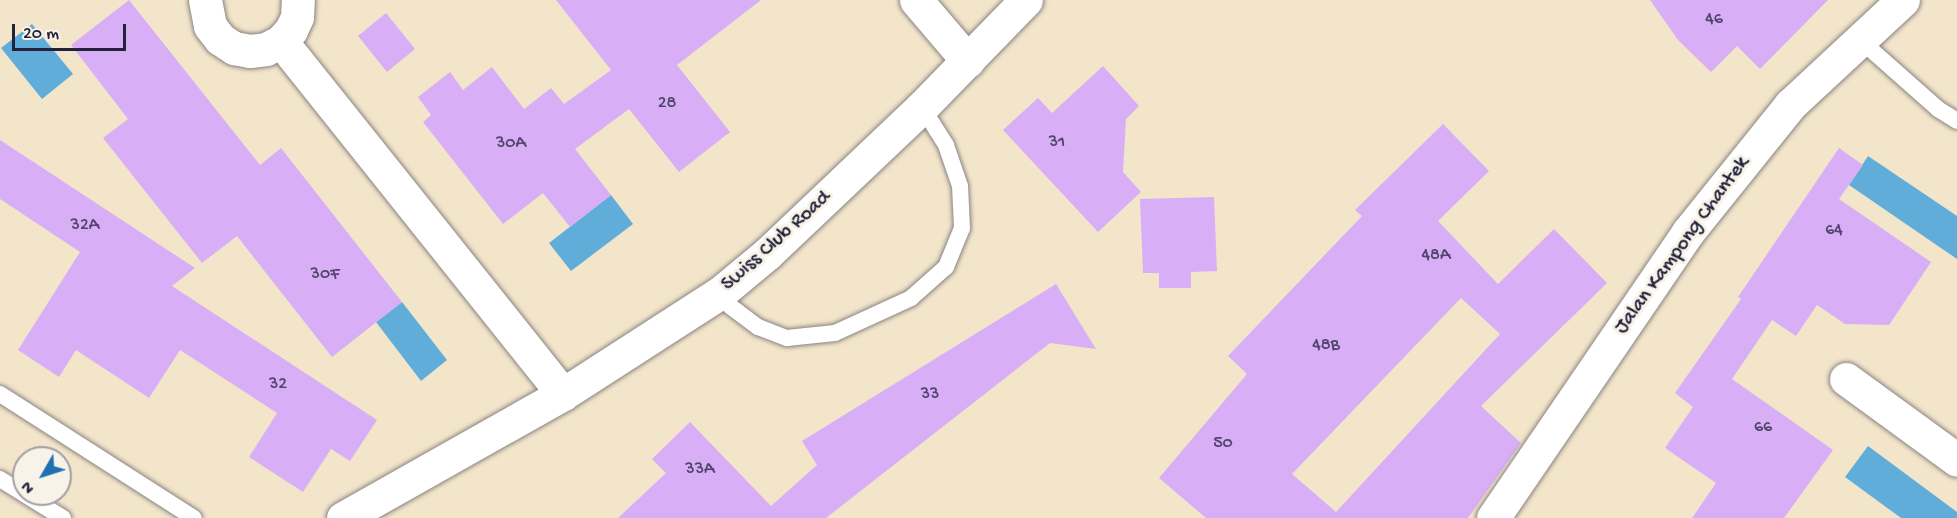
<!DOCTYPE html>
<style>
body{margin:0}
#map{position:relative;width:1957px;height:518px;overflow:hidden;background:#f2e5ca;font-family:"Gochi Hand",sans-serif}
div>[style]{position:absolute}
.water>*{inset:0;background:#61adda}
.building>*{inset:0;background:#d8aff7}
.roads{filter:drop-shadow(0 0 2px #8a8482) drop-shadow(0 0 2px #8a8482)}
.lane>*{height:16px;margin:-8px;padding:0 8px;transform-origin:8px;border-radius:8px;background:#fff}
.street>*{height:33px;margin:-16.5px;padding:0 16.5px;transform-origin:16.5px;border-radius:16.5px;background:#fff}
span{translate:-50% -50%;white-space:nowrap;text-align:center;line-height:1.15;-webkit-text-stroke:6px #f7f3e8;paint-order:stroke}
.number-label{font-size:18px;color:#50456a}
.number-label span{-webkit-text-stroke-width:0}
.street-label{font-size:21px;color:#22223b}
.north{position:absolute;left:12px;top:446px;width:60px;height:60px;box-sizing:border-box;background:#f7f3e8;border:2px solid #a29fa3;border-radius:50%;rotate:231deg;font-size:16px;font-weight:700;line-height:24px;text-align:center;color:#22223b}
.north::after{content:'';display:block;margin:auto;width:21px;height:27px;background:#1f6fb2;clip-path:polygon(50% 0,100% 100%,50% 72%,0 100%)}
.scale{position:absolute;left:12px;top:24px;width:114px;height:27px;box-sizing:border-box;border:3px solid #22223b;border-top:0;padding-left:8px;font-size:18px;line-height:21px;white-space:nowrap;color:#22223b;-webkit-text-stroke:4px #f7f3e8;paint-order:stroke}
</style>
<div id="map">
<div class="water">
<div style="clip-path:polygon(32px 24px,73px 74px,42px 99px,1px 48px)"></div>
<div style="clip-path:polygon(1868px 156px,1957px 216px,1957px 259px,1849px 185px)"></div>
<div style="clip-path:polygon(611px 195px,633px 224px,571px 271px,549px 243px)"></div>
<div style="clip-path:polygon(402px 302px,447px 360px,421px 381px,376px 322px)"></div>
<div style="clip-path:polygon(1868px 446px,1957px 512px,1957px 518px,1901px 518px,1845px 477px)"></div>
</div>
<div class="building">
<div style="clip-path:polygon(129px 0,260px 165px,281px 148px,402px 302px,332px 357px,237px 236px,202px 263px,103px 138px,128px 119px,71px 45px)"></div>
<div style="clip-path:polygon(556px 0,761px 0,677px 65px,730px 132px,679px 172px,629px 109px,575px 149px,611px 195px,570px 227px,543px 193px,503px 224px,423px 122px,431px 115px,418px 97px,450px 72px,463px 90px,492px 67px,524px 109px,551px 88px,564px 104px,611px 70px)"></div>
<div style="clip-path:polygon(1650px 0,1828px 0,1760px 69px,1737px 46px,1711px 72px,1678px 40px)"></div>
<div style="clip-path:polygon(386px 13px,415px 49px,387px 72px,358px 36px)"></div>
<div style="clip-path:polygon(1103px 66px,1139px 106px,1126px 119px,1123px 172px,1141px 192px,1098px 232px,1003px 130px,1038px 98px,1052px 113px)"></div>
<div style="clip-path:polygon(evenodd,1443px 124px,1489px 171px,1438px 221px,1498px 284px,1554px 229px,1607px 283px,1481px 406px,1521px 443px,1468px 518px,1206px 518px,1159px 478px,1247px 374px,1228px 356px,1362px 216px,1355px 210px,1443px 124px,1461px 298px,1500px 334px,1336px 512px,1292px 474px,1461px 298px)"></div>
<div style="clip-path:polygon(0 140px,195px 268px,172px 286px,377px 420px,350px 461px,331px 449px,303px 492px,249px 457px,277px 413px,180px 350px,149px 398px,76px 350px,59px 377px,18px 350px,80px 252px,0 199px)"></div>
<div style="clip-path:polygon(1839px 148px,1863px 165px,1839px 199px,1931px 262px,1889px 325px,1845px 324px,1817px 305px,1796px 336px,1772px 320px,1732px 379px,1833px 450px,1784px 518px,1692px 518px,1716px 483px,1665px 448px,1693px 407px,1675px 393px,1741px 299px,1738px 297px)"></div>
<div style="clip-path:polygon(1214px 197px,1217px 271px,1191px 272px,1191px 288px,1159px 288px,1159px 273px,1143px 273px,1140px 199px)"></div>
<div style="clip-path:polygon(1056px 284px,1096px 349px,1050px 343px,826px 518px,618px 518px,666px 473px,652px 459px,690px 422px,771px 506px,817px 465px,802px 441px)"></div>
</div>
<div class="roads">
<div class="lane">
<div style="left:1859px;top:39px;width:106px;rotate:41.5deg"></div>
<div style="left:1938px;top:109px;width:22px;rotate:32deg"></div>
<div style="left:720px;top:293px;width:16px;rotate:52deg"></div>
<div style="left:730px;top:306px;width:35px;rotate:37deg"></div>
<div style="left:758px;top:327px;width:31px;rotate:21deg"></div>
<div style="left:787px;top:338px;width:48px;rotate:-5.9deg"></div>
<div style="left:835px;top:333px;width:84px;rotate:-24.7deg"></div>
<div style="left:911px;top:298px;width:47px;rotate:-41.5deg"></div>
<div style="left:946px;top:267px;width:42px;rotate:-67.7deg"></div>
<div style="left:962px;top:228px;width:42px;rotate:-92.7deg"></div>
<div style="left:960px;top:186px;width:43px;rotate:-108.9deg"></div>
<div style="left:946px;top:145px;width:45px;rotate:-122.3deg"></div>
<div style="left:0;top:394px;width:230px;rotate:32.6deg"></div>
<div style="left:0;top:479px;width:28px;rotate:32deg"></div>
<div style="left:24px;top:494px;width:46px;rotate:31.6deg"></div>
</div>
<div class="street">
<div style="left:205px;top:0;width:26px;rotate:79deg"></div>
<div style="left:210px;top:26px;width:16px;rotate:52deg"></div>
<div style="left:220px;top:39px;width:17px;rotate:33deg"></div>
<div style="left:234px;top:48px;width:16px;rotate:11deg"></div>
<div style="left:250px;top:51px;width:16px;rotate:-7deg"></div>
<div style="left:266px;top:49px;width:17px;rotate:-28deg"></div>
<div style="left:281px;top:41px;width:15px;rotate:-48deg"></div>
<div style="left:291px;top:30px;width:14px;rotate:-65deg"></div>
<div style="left:297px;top:17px;width:17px;rotate:-87deg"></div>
<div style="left:916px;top:0;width:80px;rotate:49.6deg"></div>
<div style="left:281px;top:41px;width:452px;rotate:51.4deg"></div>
<div style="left:1846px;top:379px;width:137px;rotate:36.1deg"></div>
<div style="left:343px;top:518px;width:253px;rotate:-29.4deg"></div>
<div style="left:563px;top:394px;width:187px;rotate:-32.8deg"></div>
<div style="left:720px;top:293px;width:62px;rotate:-39.8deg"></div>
<div style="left:768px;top:253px;width:212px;rotate:-43.5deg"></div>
<div style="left:922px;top:107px;width:149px;rotate:-45.8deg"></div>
<div style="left:1493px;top:518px;width:346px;rotate:-55.7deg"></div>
<div style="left:1688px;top:232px;width:163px;rotate:-51.2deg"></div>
<div style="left:1790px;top:105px;width:154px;rotate:-42.9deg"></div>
</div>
</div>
<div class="number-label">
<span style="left:1714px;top:20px">46</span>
<span style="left:667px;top:104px">28</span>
<span style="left:1057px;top:143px">31</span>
<span style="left:511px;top:144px">30A</span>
<span style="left:85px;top:226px">32A</span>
<span style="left:1834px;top:231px">64</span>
<span style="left:1436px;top:256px">48A</span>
<span style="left:325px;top:275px">30F</span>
<span style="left:1326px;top:346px">48B</span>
<span style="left:278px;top:385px">32</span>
<span style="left:930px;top:395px">33</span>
<span style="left:1763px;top:428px">66</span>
<span style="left:1223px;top:444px">50</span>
<span style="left:700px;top:470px">33A</span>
</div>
<div class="street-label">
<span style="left:777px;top:242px;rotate:-42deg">Swiss Club Road</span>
<span style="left:1683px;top:246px;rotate:-54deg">Jalan Kampong Chantek</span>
</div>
<div class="north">N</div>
<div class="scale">20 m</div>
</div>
